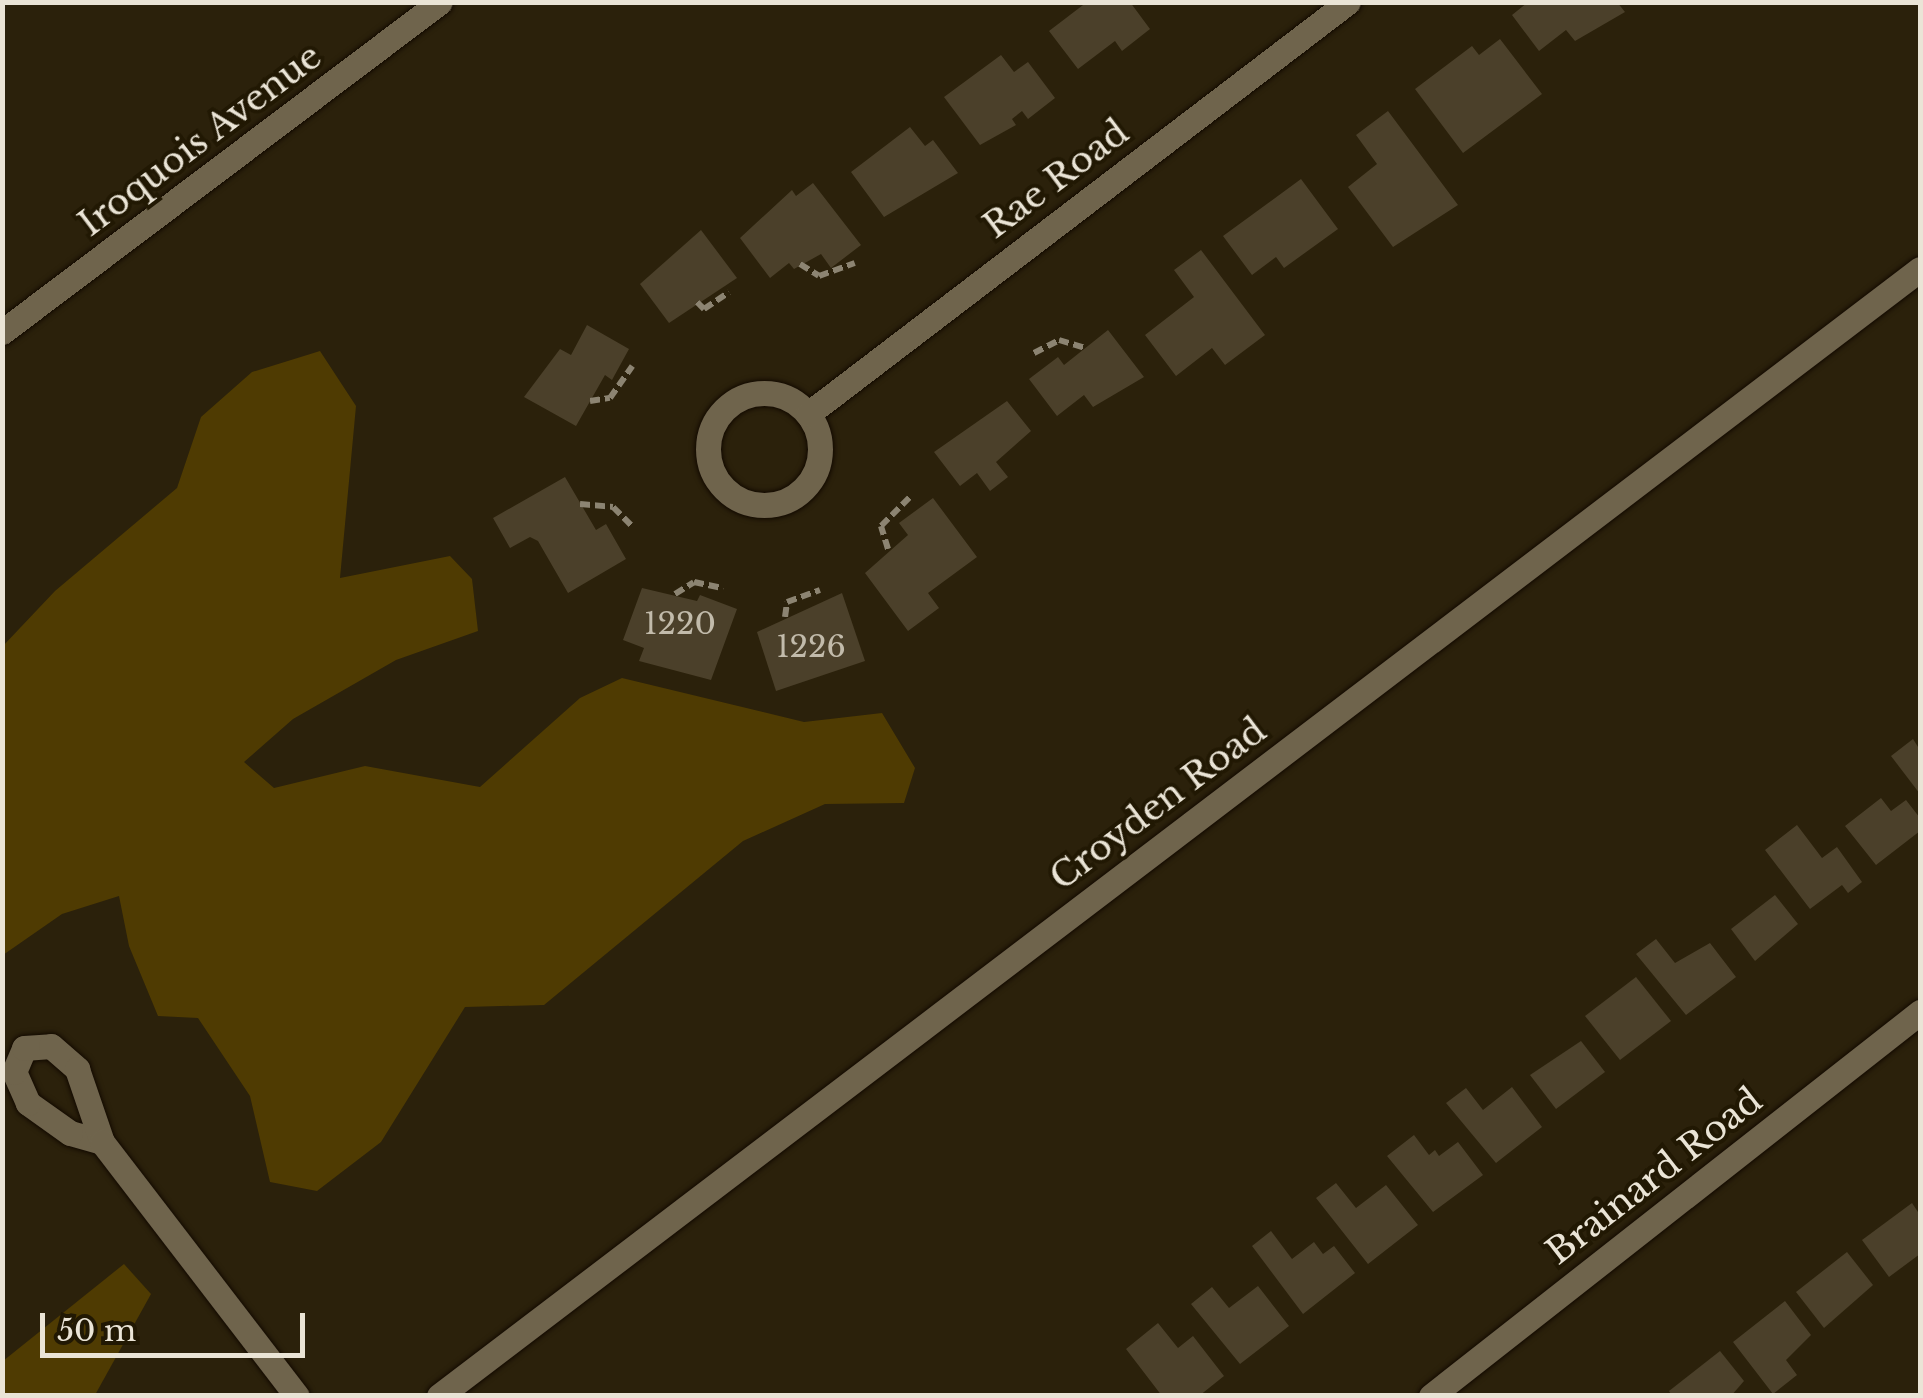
<!DOCTYPE html>
<style>
body{margin:0}
#map{position:relative;width:1923px;height:1398px;overflow:hidden;background:#2b210b;font-family:"Libre Baskerville",serif}
div>[style]{position:absolute}
.green>*{inset:0;background:#4f3b02}
.building>*{inset:0;background:#4b402a}
.path>*{height:6px;margin-top:-3px;transform-origin:0;background:repeating-linear-gradient(90deg,#8c8472 0 10px,transparent 0 15px)}
.roads{filter:drop-shadow(0 0 2px #130a00) drop-shadow(0 0 2px #130a00)}
.street>*{height:25px;margin:-12.5px;padding:0 12.5px;transform-origin:12.5px;border-radius:12.5px;background:#6f644c}
.street>.ring{margin:-12.5px;padding:0;box-sizing:content-box;background:none;border:25px solid #6f644c;border-radius:50%}
.secondary>*{height:25px;margin:-12.5px;padding:0 12.5px;transform-origin:12.5px;border-radius:12.5px;background:#6f644c}
span{translate:-50% -50%;white-space:nowrap;text-align:center;line-height:1.15;-webkit-text-stroke:8px #211803;paint-order:stroke}
.number-label{font-size:30px;color:#c2bbab}
.number-label span{-webkit-text-stroke-width:0}
.street-label{font-size:35px;color:#eae4d6}
.frame{position:absolute;inset:0;border:5px solid #eae4d6;pointer-events:none}
.scale{position:absolute;left:40px;top:1313px;width:265px;height:45px;box-sizing:border-box;border:5px solid #eae4d6;border-top:0;padding-left:12px;font-size:30px;line-height:35px;white-space:nowrap;color:#eae4d6;-webkit-text-stroke:8px #211803;paint-order:stroke}
</style>
<div id="map">
<div class="green">
<div style="clip-path:polygon(320px 351px,356px 406px,340px 578px,450px 556px,472px 579px,478px 631px,396px 660px,293px 719px,244px 762px,274px 788px,365px 766px,480px 787px,580px 698px,622px 678px,804px 722px,882px 713px,915px 768px,904px 803px,825px 804px,743px 841px,544px 1005px,465px 1007px,381px 1142px,317px 1191px,270px 1182px,250px 1096px,198px 1018px,158px 1016px,129px 946px,119px 896px,62px 914px,3px 955px,2px 647px,55px 591px,177px 488px,201px 417px,252px 372px)"></div>
<div style="clip-path:polygon(124px 1264px,151px 1294px,95px 1395px,3px 1395px,3px 1361px)"></div>
</div>
<div class="building">
<div style="clip-path:polygon(1087px 2px,1130px 2px,1150px 29px,1122px 51px,1115px 41px,1078px 69px,1049px 31px)"></div>
<div style="clip-path:polygon(1528px 2px,1617px 2px,1625px 12px,1575px 41px,1566px 30px,1539px 51px,1512px 15px)"></div>
<div style="clip-path:polygon(1500px 39px,1542px 94px,1463px 153px,1415px 89px,1472px 46px,1479px 55px)"></div>
<div style="clip-path:polygon(1001px 55px,1014px 72px,1028px 62px,1055px 98px,1028px 119px,1022px 111px,1012px 119px,1016px 125px,980px 145px,944px 97px)"></div>
<div style="clip-path:polygon(1388px 111px,1458px 205px,1393px 247px,1348px 187px,1377px 164px,1356px 135px)"></div>
<div style="clip-path:polygon(910px 127px,925px 146px,933px 140px,958px 173px,884px 217px,851px 172px)"></div>
<div style="clip-path:polygon(1301px 179px,1338px 229px,1284px 268px,1276px 257px,1252px 275px,1223px 236px)"></div>
<div style="clip-path:polygon(813px 183px,861px 245px,831px 268px,821px 254px,794px 269px,789px 263px,770px 278px,740px 238px,792px 190px,796px 196px)"></div>
<div style="clip-path:polygon(701px 230px,737px 278px,669px 323px,640px 284px)"></div>
<div style="clip-path:polygon(1201px 250px,1265px 335px,1225px 365px,1212px 348px,1176px 376px,1145px 335px,1194px 297px,1174px 270px)"></div>
<div style="clip-path:polygon(587px 325px,629px 349px,612px 380px,605px 375px,576px 426px,524px 397px,560px 349px,571px 355px)"></div>
<div style="clip-path:polygon(1108px 330px,1144px 377px,1093px 407px,1084px 395px,1057px 416px,1029px 379px,1058px 357px,1064px 365px)"></div>
<div style="clip-path:polygon(1007px 401px,1031px 431px,996px 462px,1008px 477px,990px 491px,977px 473px,960px 486px,934px 452px)"></div>
<div style="clip-path:polygon(565px 477px,596px 530px,606px 524px,626px 559px,568px 593px,538px 541px,530px 537px,510px 548px,493px 518px)"></div>
<div style="clip-path:polygon(933px 498px,977px 557px,928px 593px,939px 608px,908px 631px,865px 573px,908px 535px,899px 523px)"></div>
<div style="clip-path:polygon(642px 588px,697px 601px,700px 595px,737px 609px,711px 680px,639px 661px,644px 648px,623px 640px)"></div>
<div style="clip-path:polygon(842px 593px,865px 661px,776px 691px,757px 632px)"></div>
<div style="clip-path:polygon(1913px 739px,1920px 750px,1920px 794px,1891px 756px)"></div>
<div style="clip-path:polygon(1881px 798px,1891px 811px,1906px 800px,1920px 818px,1920px 831px,1876px 865px,1845px 826px)"></div>
<div style="clip-path:polygon(1797px 825px,1822px 858px,1837px 847px,1862px 882px,1848px 893px,1842px 885px,1810px 909px,1765px 850px)"></div>
<div style="clip-path:polygon(1775px 895px,1798px 924px,1755px 961px,1731px 929px)"></div>
<div style="clip-path:polygon(1656px 939px,1675px 963px,1710px 943px,1736px 977px,1686px 1015px,1636px 954px)"></div>
<div style="clip-path:polygon(1636px 977px,1671px 1021px,1620px 1060px,1585px 1016px)"></div>
<div style="clip-path:polygon(1581px 1041px,1605px 1072px,1556px 1109px,1530px 1075px)"></div>
<div style="clip-path:polygon(1512px 1087px,1542px 1127px,1496px 1163px,1446px 1103px,1466px 1088px,1483px 1110px)"></div>
<div style="clip-path:polygon(1414px 1135px,1429px 1155px,1435px 1150px,1439px 1156px,1458px 1142px,1483px 1175px,1433px 1212px,1387px 1156px)"></div>
<div style="clip-path:polygon(1336px 1183px,1356px 1208px,1386px 1185px,1418px 1225px,1368px 1264px,1316px 1198px)"></div>
<div style="clip-path:polygon(1912px 1203px,1920px 1215px,1920px 1254px,1889px 1277px,1862px 1240px)"></div>
<div style="clip-path:polygon(1271px 1231px,1292px 1259px,1314px 1242px,1323px 1254px,1334px 1246px,1355px 1273px,1303px 1314px,1252px 1246px)"></div>
<div style="clip-path:polygon(1847px 1252px,1873px 1285px,1824px 1328px,1796px 1292px)"></div>
<div style="clip-path:polygon(1258px 1286px,1289px 1326px,1240px 1364px,1191px 1304px,1212px 1287px,1229px 1308px)"></div>
<div style="clip-path:polygon(1785px 1301px,1811px 1335px,1786px 1360px,1797px 1375px,1773px 1394px,1733px 1342px)"></div>
<div style="clip-path:polygon(1158px 1323px,1178px 1348px,1193px 1336px,1224px 1376px,1199px 1396px,1162px 1396px,1126px 1349px)"></div>
<div style="clip-path:polygon(1720px 1351px,1744px 1381px,1731px 1396px,1672px 1396px,1669px 1391px)"></div>
</div>
<div class="path">
<div style="left:800px;top:264px;width:22px;rotate:32deg"></div>
<div style="left:819px;top:276px;width:38px;rotate:-20deg"></div>
<div style="left:697px;top:302px;width:10px;rotate:45deg"></div>
<div style="left:704px;top:309px;width:30px;rotate:-34deg"></div>
<div style="left:1034px;top:353px;width:28px;rotate:-27deg"></div>
<div style="left:1059px;top:340px;width:28px;rotate:17deg"></div>
<div style="left:590px;top:401px;width:20px;rotate:-9deg"></div>
<div style="left:610px;top:398px;width:39px;rotate:-55deg"></div>
<div style="left:580px;top:504px;width:33px;rotate:5deg"></div>
<div style="left:613px;top:507px;width:28px;rotate:45deg"></div>
<div style="left:888px;top:549px;width:24px;rotate:-107deg"></div>
<div style="left:881px;top:526px;width:40px;rotate:-45deg"></div>
<div style="left:675px;top:594px;width:22px;rotate:-32deg"></div>
<div style="left:694px;top:582px;width:30px;rotate:12deg"></div>
<div style="left:785px;top:617px;width:15px;rotate:-82deg"></div>
<div style="left:787px;top:602px;width:35px;rotate:-20deg"></div>
</div>
<div class="roads">
<div class="street">
<div style="left:2px;top:332px;width:548px;rotate:-37deg"></div>
<div class="ring" style="left:708px;top:393px;width:87px;height:87px"></div>
<div style="left:808px;top:414px;width:679px;rotate:-37.34deg"></div>
<div style="left:102px;top:1142px;width:33px;rotate:-164deg"></div>
<div style="left:70px;top:1133px;width:52px;rotate:-144.5deg"></div>
<div style="left:28px;top:1103px;width:34px;rotate:-114deg"></div>
<div style="left:14px;top:1072px;width:26px;rotate:-67deg"></div>
<div style="left:24px;top:1048px;width:27px;rotate:-4deg"></div>
<div style="left:51px;top:1046px;width:35px;rotate:41deg"></div>
<div style="left:77px;top:1069px;width:77px;rotate:71.1deg"></div>
<div style="left:102px;top:1142px;width:320px;rotate:52.5deg"></div>
<div style="left:439px;top:1396px;width:1861px;rotate:-37.27deg"></div>
</div>
<div class="secondary">
<div style="left:1431px;top:1396px;width:622px;rotate:-38.14deg"></div>
</div>
</div>
<div class="number-label">
<span style="left:680px;top:624px">1220</span>
<span style="left:811px;top:647px">1226</span>
</div>
<div class="street-label">
<span style="left:200px;top:140px;rotate:-37deg">Iroquois Avenue</span>
<span style="left:1056px;top:179px;rotate:-37deg">Rae Road</span>
<span style="left:1158px;top:804px;rotate:-37deg">Croyden Road</span>
<span style="left:1654px;top:1176px;rotate:-38deg">Brainard Road</span>
</div>
<div class="frame"></div>
<div class="scale">50 m</div>
</div>
